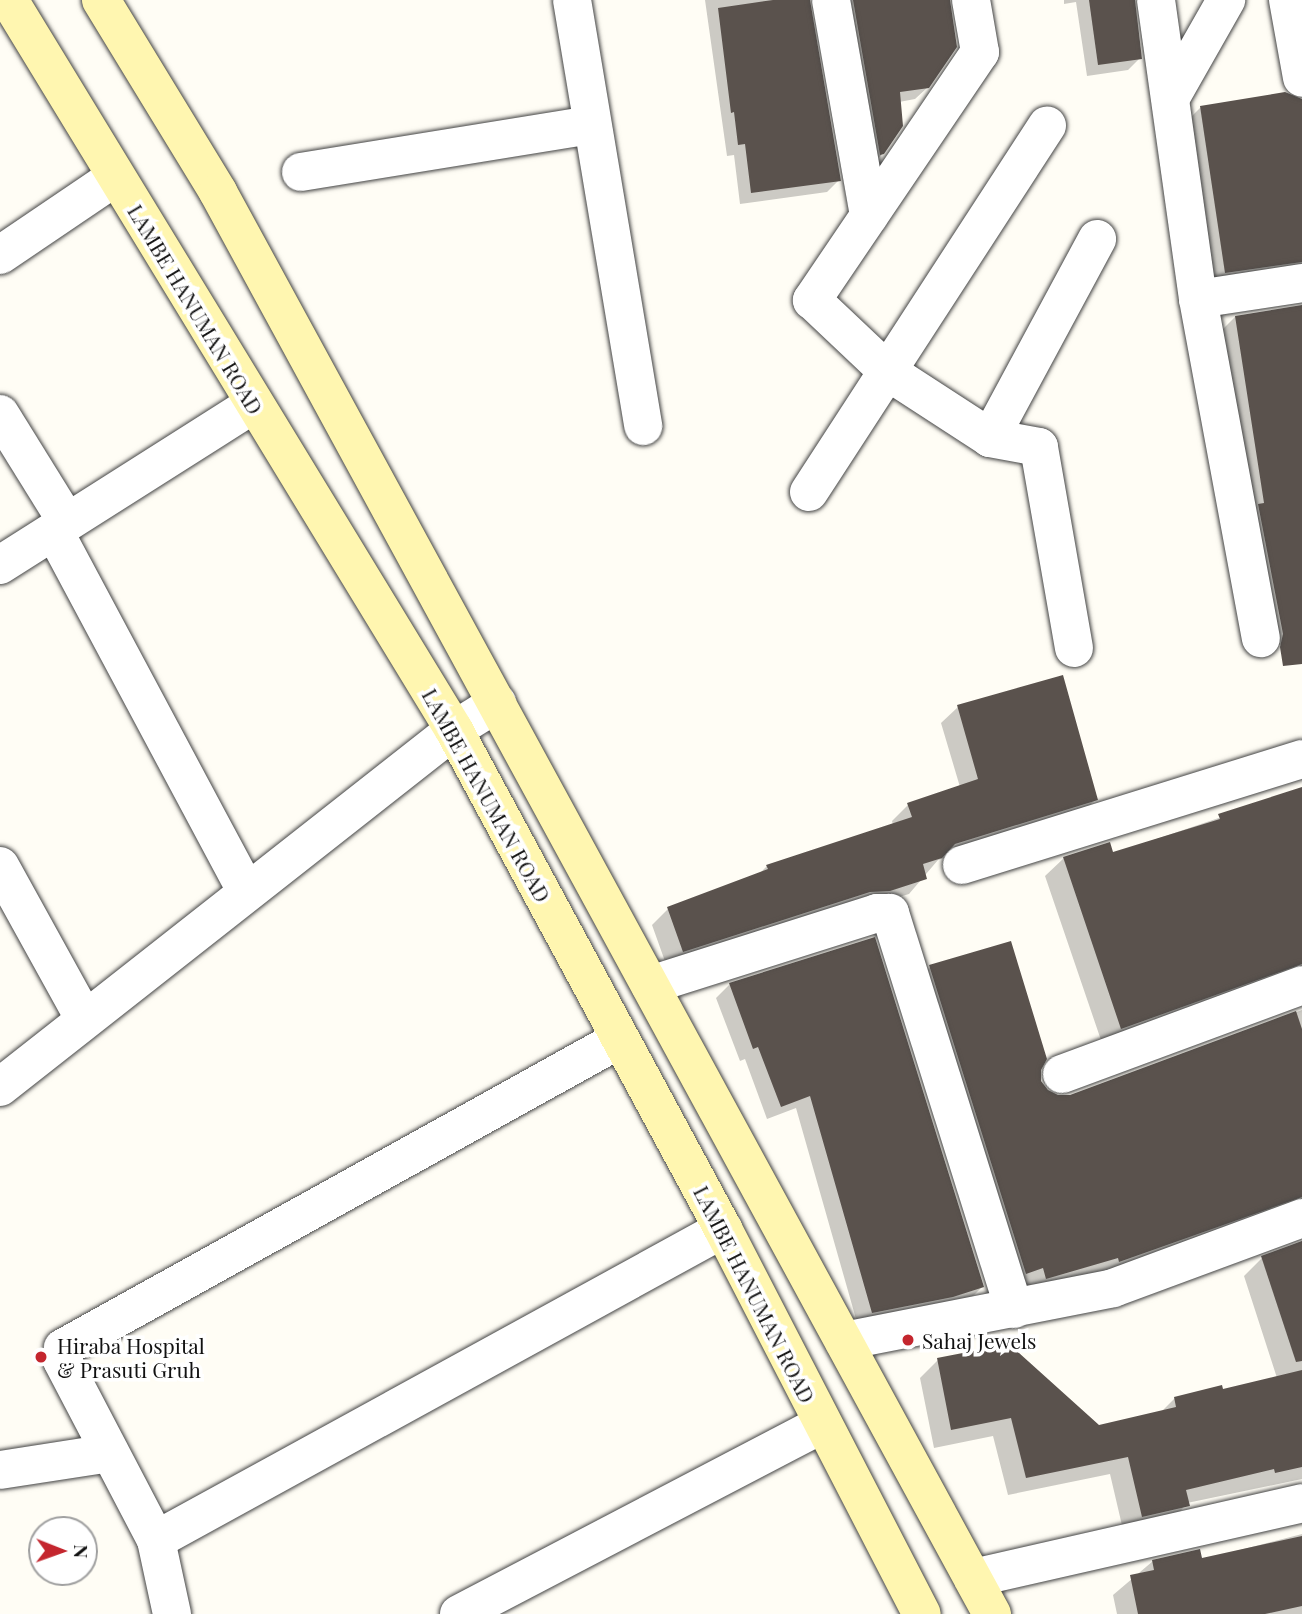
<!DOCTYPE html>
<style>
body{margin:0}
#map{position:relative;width:1302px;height:1614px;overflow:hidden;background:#fffdf5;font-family:"Playfair Display",serif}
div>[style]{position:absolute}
.shadow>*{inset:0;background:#0003}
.building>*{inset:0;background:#5a524d}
.roads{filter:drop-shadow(0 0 2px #444) drop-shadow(0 0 2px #444)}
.street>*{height:38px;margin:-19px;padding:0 19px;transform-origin:19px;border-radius:19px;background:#fff}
.secondary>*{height:38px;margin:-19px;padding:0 19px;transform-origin:19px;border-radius:19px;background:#fff6b0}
.dots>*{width:19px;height:19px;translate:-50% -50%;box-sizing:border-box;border:4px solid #fff;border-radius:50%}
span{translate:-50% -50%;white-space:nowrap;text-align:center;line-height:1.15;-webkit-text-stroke:7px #fff;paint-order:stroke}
.street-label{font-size:21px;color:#111}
.poi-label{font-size:21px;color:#111}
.left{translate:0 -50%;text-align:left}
.north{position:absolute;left:28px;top:1516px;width:70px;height:70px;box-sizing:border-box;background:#fff;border:2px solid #a0a0a0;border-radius:50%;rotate:91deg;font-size:19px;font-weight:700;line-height:28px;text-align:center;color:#111}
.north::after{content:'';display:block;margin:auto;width:24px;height:32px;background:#c4262e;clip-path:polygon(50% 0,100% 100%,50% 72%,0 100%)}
</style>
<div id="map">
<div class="shadow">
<div style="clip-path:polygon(705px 0,808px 0,839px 180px,827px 192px,740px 204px,734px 155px,727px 156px)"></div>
<div style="clip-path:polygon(837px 0,949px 0,928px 87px,915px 99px,899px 102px,883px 153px,871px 166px)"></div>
<div style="clip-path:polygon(1064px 0,1133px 0,1140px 58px,1128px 70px,1087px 76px,1076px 2px,1064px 4px)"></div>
<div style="clip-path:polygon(1302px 101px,1302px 283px,1210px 287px,1185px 123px,1200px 108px)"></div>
<div style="clip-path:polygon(1302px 307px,1302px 641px,1267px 647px,1220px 332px,1235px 317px)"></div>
<div style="clip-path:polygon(958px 707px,1096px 799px,1080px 815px,938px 860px,909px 894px,667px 967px,652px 925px,668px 909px,758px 875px,767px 866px,893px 825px,892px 821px,908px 805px,960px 787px,941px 723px)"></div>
<div style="clip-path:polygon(1302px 790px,1302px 993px,1103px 1046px,1045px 876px,1064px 858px,1112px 854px)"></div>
<div style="clip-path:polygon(930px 967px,1039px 1069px,1040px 1082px,1047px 1093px,1059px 1097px,1070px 1096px,1302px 1010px,1302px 1225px,1028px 1296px,912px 985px)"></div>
<div style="clip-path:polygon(730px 984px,982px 1287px,969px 1300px,858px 1326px,796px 1108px,767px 1119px,745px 1059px,740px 1061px,716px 998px)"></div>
<div style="clip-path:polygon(1302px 1241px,1302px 1479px,1187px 1503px,1170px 1524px,1124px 1534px,1110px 1474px,1008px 1495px,993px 1436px,934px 1448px,920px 1378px,938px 1360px,1098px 1427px,1160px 1413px,1175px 1398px,1222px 1392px,1277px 1378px,1244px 1276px,1262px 1258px)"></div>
<div style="clip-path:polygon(1302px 1534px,1302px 1614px,1117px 1614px,1113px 1595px,1153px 1561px,1201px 1560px)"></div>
</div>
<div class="building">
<div style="clip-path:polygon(773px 0,810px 0,841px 181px,751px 193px,745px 144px,738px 145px,734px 112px,731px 113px,718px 8px)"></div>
<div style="clip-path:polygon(853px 0,950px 0,957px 47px,929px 88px,900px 92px,903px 126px,884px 154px,880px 155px)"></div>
<div style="clip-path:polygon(1089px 0,1135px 0,1142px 59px,1098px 65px)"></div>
<div style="clip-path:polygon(1285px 92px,1302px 99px,1302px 262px,1225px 273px,1200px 106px)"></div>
<div style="clip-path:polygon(1302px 305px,1302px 664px,1283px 666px,1280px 647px,1283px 634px,1258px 504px,1264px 503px,1235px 316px)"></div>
<div style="clip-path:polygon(1063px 675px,1098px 800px,955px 844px,942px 858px,923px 864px,927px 879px,890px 891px,870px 892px,683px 952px,667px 907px,768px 869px,766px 865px,912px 817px,907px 803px,978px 779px,957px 705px)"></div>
<div style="clip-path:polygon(1302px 787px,1302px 964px,1121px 1029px,1063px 857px,1110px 842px,1113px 852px,1220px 819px,1218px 814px)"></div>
<div style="clip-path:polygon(875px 937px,984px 1287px,953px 1297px,872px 1313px,810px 1096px,781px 1107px,758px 1047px,753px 1049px,729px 983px)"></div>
<div style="clip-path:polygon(1011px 941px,1047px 1059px,1041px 1070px,1041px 1081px,1048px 1090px,1058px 1095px,1070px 1095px,1296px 1011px,1302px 1029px,1302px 1197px,1119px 1262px,1118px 1258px,1046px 1279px,1043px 1268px,1026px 1274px,929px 965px)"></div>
<div style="clip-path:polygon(1302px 1241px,1302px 1361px,1296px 1362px,1261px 1256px)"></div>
<div style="clip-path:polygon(1009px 1344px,1099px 1425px,1176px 1407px,1174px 1397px,1222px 1385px,1223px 1389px,1302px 1370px,1302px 1467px,1275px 1473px,1274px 1469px,1186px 1490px,1190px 1506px,1142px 1517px,1128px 1457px,1026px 1478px,1011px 1418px,951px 1430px,937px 1358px)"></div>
<div style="clip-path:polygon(1302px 1536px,1302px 1606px,1265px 1614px,1138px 1614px,1130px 1575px,1154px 1570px,1152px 1560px,1200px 1549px,1202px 1558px)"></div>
</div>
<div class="roads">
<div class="street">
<div style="left:572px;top:0;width:432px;rotate:80.5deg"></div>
<div style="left:831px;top:0;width:219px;rotate:80deg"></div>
<div style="left:971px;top:0;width:53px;rotate:80.2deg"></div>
<div style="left:980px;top:52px;width:300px;rotate:124.1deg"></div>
<div style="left:812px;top:300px;width:103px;rotate:43.4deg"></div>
<div style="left:887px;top:371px;width:123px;rotate:33deg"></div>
<div style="left:1156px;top:0;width:302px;rotate:82deg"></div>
<div style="left:1198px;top:299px;width:345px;rotate:79.5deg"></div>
<div style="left:1288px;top:0;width:79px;rotate:79.8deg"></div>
<div style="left:1171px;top:97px;width:112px;rotate:-60.4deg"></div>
<div style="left:301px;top:172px;width:295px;rotate:-9.2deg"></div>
<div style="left:0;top:255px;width:139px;rotate:-34.1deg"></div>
<div style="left:1198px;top:299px;width:105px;rotate:-8.7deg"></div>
<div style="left:0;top:414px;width:127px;rotate:58.2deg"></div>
<div style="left:809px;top:492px;width:437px;rotate:-57deg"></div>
<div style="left:54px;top:531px;width:409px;rotate:61.9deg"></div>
<div style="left:0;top:565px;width:301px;rotate:-32.4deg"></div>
<div style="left:1074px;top:648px;width:204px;rotate:-99.9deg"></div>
<div style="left:1039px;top:447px;width:50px;rotate:-169.6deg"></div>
<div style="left:990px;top:438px;width:226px;rotate:-61.7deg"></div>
<div style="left:962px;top:865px;width:356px;rotate:-17.3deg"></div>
<div style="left:0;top:866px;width:174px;rotate:61.1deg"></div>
<div style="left:650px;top:985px;width:238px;rotate:-17.6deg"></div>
<div style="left:877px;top:913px;width:13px"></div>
<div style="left:890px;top:913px;width:415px;rotate:72.6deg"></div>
<div style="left:1062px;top:1074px;width:256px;rotate:-20.3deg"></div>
<div style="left:0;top:1087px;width:578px;rotate:-38.18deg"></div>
<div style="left:454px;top:730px;width:51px;rotate:-32.1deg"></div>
<div style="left:844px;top:1341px;width:274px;rotate:-11.1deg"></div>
<div style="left:1113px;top:1288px;width:202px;rotate:-20.3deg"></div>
<div style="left:0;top:1470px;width:111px;rotate:-8.8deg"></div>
<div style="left:156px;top:1540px;width:647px;rotate:-28.74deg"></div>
<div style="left:973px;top:1578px;width:337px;rotate:-12.8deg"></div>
<div style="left:172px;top:1614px;width:76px;rotate:-102.2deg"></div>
<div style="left:156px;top:1540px;width:203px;rotate:-117.6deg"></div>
<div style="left:62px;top:1360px;width:12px;rotate:-85deg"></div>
<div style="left:63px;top:1348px;width:637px;rotate:-29.02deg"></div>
<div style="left:459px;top:1614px;width:410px;rotate:-27.6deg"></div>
</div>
<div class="secondary">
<div style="left:9px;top:0;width:855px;rotate:58.63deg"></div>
<div style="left:454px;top:730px;width:567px;rotate:61.67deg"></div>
<div style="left:723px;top:1229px;width:433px;rotate:62.7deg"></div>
<div style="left:101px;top:0;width:225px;rotate:58.6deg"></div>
<div style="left:218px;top:192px;width:1619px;rotate:61.44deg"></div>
</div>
</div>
<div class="dots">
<div style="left:908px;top:1340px;background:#c4262e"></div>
<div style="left:41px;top:1357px;background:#c4262e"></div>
</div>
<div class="street-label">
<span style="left:196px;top:309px;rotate:59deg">LAMBE HANUMAN ROAD</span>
<span style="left:487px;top:795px;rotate:61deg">LAMBE HANUMAN ROAD</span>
<span style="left:755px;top:1294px;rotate:63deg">LAMBE HANUMAN ROAD</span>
</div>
<div class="poi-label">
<span class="left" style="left:922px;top:1340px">Sahaj Jewels</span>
<span class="left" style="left:57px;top:1357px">Hiraba Hospital<br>&amp; Prasuti Gruh</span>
</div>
<div class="north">N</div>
</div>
